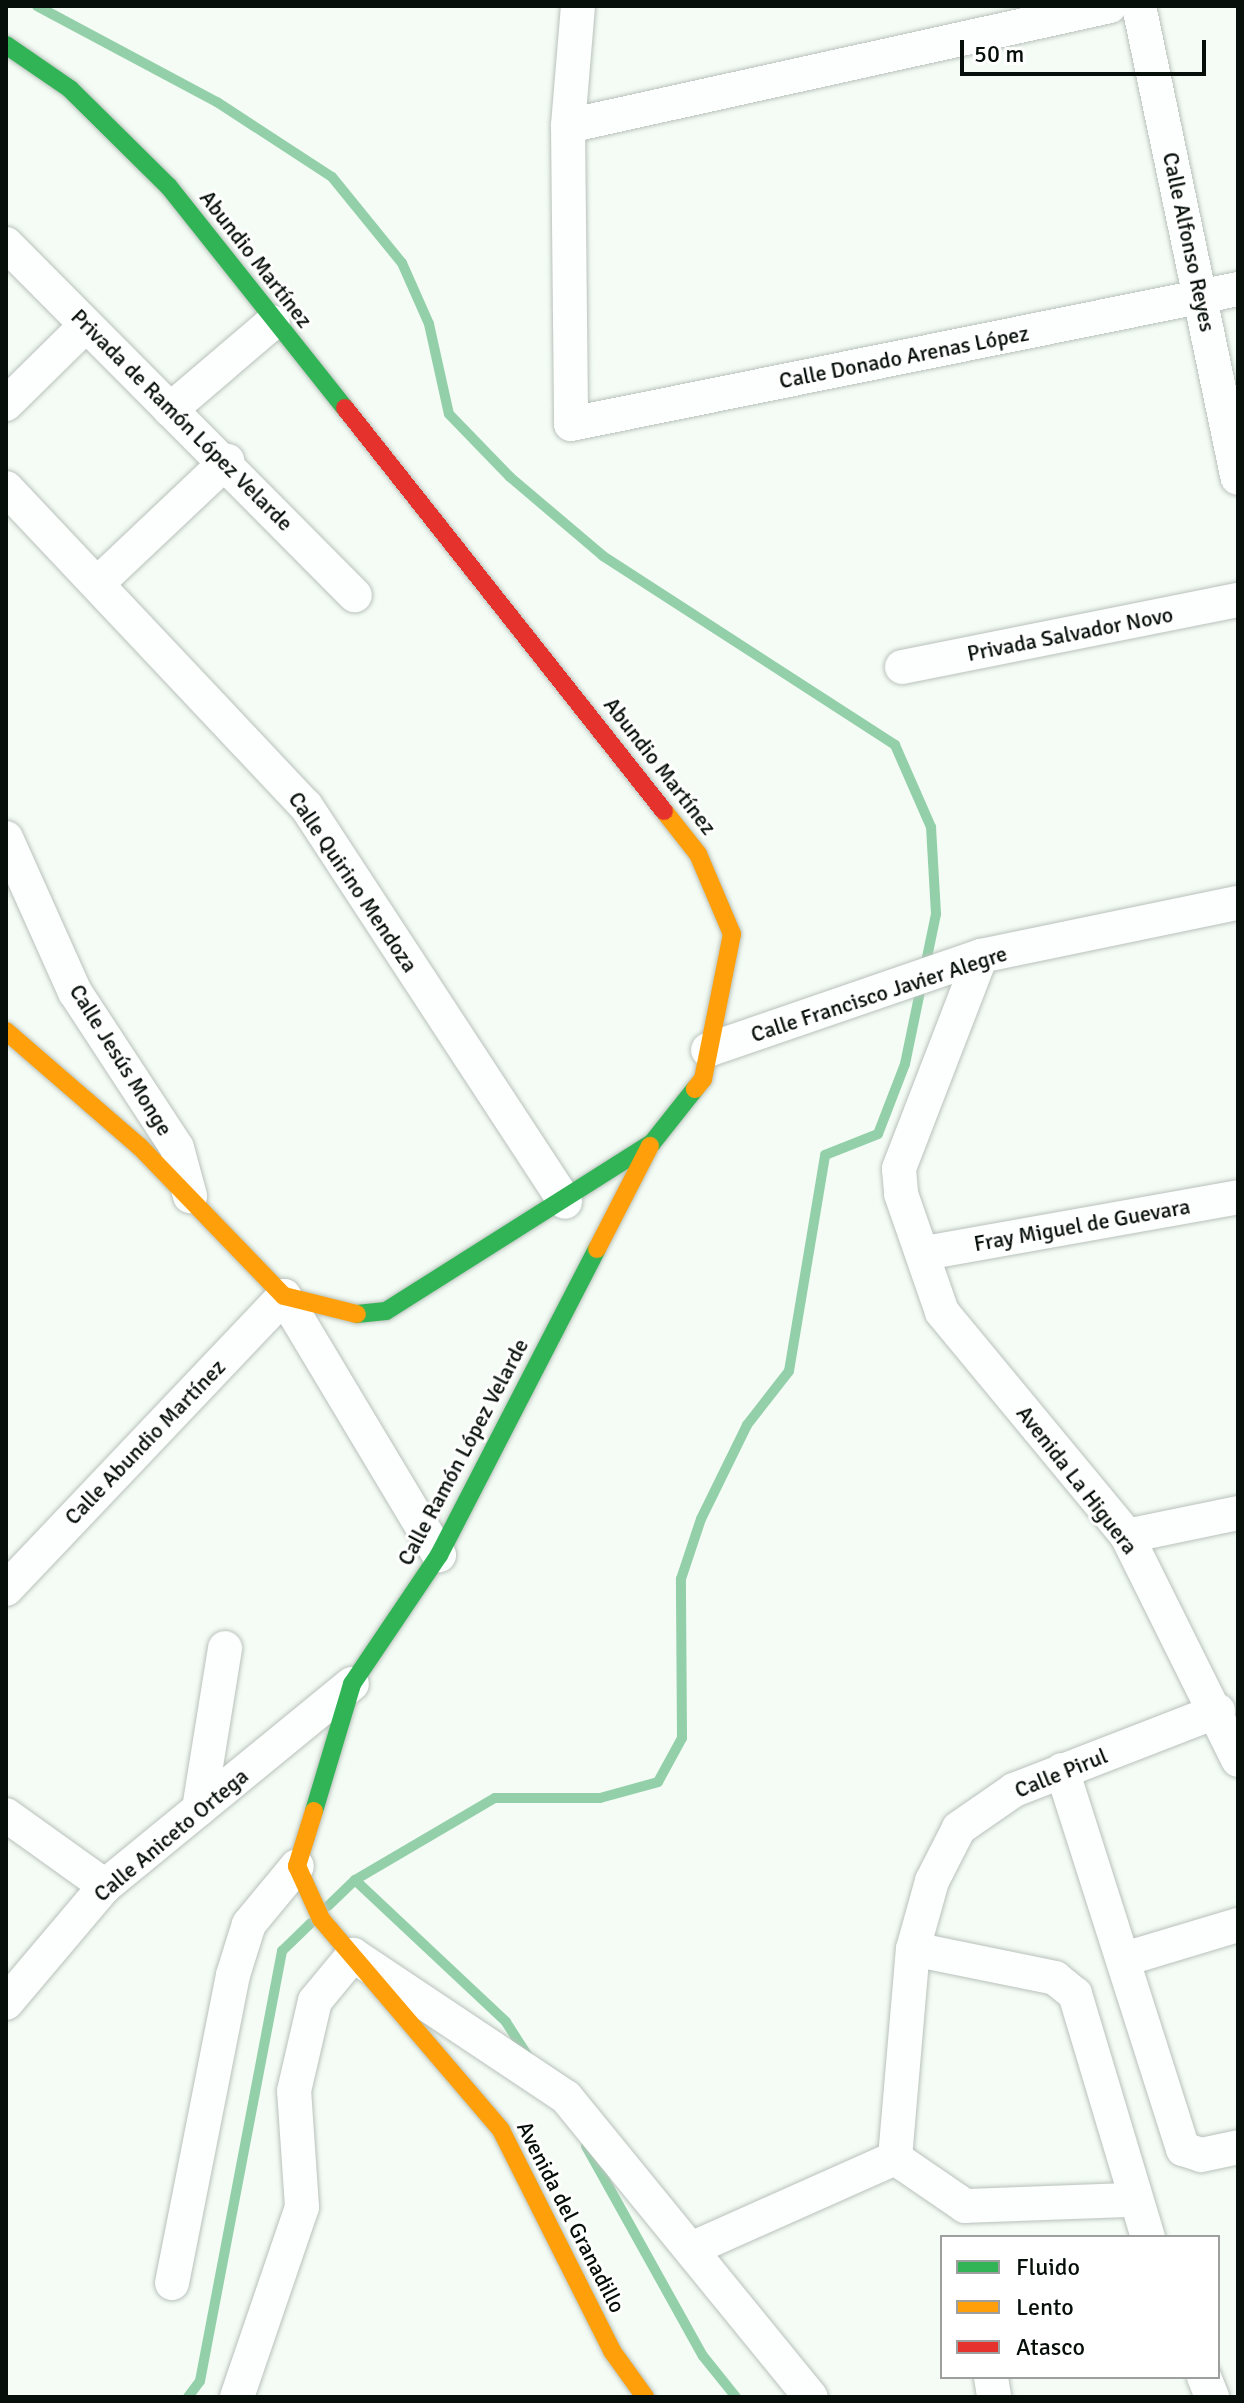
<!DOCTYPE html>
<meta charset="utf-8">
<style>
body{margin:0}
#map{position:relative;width:1244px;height:2403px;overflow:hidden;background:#f4fcf5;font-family:Signika,sans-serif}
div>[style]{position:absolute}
.stream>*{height:10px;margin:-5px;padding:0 5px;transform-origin:5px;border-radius:5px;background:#93d0a9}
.roads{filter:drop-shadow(0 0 2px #b9c1bb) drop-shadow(0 0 2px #b9c1bb)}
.street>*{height:34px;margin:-17px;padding:0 17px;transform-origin:17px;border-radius:17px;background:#fdfffe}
.fast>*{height:18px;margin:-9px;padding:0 9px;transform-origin:9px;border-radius:9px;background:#30b455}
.slow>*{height:18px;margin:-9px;padding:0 9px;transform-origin:9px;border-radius:9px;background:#ff9f0a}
.jam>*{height:18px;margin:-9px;padding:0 9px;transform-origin:9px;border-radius:9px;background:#e5322d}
span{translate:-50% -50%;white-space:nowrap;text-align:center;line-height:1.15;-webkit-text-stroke:6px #fff;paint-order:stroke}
.street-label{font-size:22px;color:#070f0a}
.frame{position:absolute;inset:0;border:8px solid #070f0a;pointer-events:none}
.legend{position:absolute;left:940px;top:2235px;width:280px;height:144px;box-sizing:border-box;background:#fff;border:2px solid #9c9f9d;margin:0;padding:10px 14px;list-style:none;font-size:24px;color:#070f0a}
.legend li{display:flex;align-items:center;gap:16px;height:40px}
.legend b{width:40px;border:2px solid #9c9f9d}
.scale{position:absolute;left:960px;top:40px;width:246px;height:36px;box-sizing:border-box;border:4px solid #070f0a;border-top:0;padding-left:10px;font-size:24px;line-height:28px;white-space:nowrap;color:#070f0a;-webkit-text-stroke:6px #fff;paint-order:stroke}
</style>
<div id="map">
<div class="stream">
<div style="left:37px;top:6px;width:204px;rotate:28.1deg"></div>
<div style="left:217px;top:102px;width:137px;rotate:33.1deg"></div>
<div style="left:332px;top:177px;width:111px;rotate:50.9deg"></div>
<div style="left:402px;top:263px;width:67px;rotate:66.1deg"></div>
<div style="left:429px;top:324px;width:92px;rotate:77.5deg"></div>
<div style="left:449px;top:414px;width:88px;rotate:45.9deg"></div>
<div style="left:510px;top:477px;width:122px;rotate:40.3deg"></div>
<div style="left:603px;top:556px;width:348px;rotate:32.9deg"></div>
<div style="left:895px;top:745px;width:90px;rotate:66.3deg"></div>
<div style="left:931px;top:827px;width:87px;rotate:86.7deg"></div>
<div style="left:936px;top:914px;width:54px;rotate:101.7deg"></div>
<div style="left:355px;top:1880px;width:207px;rotate:43.2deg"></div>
<div style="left:506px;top:2022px;width:43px;rotate:57.4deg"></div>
<div style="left:328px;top:1906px;width:37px;rotate:-44deg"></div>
<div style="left:355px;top:1880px;width:162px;rotate:-30.4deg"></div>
<div style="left:495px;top:1798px;width:105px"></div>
<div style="left:600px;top:1798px;width:60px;rotate:-15.4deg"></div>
<div style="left:658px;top:1782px;width:50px;rotate:-61.4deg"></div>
<div style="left:682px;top:1738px;width:159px;rotate:-90.4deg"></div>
<div style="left:681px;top:1579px;width:63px;rotate:-71.6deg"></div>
<div style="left:701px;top:1519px;width:105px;rotate:-63.9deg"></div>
<div style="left:747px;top:1425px;width:68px;rotate:-52.1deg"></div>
<div style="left:789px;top:1371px;width:219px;rotate:-80.5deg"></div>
<div style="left:825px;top:1155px;width:57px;rotate:-21.6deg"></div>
<div style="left:878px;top:1134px;width:75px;rotate:-68.9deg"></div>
<div style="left:905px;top:1064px;width:84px;rotate:-78.3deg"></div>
<div style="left:586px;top:2146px;width:240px;rotate:60.9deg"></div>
<div style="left:703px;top:2356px;width:53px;rotate:51.2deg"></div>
<div style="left:188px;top:2397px;width:20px;rotate:-53deg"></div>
<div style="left:200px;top:2381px;width:438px;rotate:-79.2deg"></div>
<div style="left:282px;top:1951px;width:40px;rotate:-44deg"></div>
</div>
<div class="roads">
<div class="street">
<div style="left:578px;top:6px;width:120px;rotate:94.8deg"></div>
<div style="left:568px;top:126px;width:298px;rotate:89.4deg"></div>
<div style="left:571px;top:424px;width:681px;rotate:-11.44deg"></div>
<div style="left:1139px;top:6px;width:482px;rotate:78.2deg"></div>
<div style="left:568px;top:126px;width:555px;rotate:-12.48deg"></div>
<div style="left:6px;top:244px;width:495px;rotate:45.2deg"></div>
<div style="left:6px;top:404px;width:111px;rotate:-44.6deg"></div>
<div style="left:170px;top:410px;width:135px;rotate:-40.5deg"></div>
<div style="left:6px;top:488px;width:437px;rotate:46.7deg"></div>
<div style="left:306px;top:806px;width:473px;rotate:56.8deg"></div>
<div style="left:98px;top:583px;width:178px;rotate:-43.4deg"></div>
<div style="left:902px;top:667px;width:343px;rotate:-11.3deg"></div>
<div style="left:6px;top:838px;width:169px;rotate:65.9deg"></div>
<div style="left:75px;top:992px;width:186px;rotate:56.8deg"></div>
<div style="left:177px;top:1148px;width:50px;rotate:74.8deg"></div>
<div style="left:981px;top:956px;width:228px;rotate:111.1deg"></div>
<div style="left:899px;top:1169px;width:25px;rotate:85deg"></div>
<div style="left:901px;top:1194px;width:125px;rotate:70.8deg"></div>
<div style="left:942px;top:1312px;width:291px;rotate:50.4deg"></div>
<div style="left:1127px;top:1536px;width:250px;rotate:63.6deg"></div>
<div style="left:708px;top:1050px;width:289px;rotate:-19deg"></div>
<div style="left:981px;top:956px;width:262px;rotate:-11.7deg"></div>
<div style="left:925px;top:1253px;width:318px;rotate:-10.1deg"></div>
<div style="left:1127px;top:1536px;width:113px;rotate:-11.7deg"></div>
<div style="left:6px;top:1589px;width:404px;rotate:-46.5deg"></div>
<div style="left:284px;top:1296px;width:302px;rotate:59.1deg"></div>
<div style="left:1062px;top:1770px;width:398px;rotate:72.3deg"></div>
<div style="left:1183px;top:2149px;width:19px;rotate:18deg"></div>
<div style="left:1201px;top:2155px;width:38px;rotate:-12deg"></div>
<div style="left:199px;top:1809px;width:163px;rotate:-80.8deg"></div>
<div style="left:6px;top:1815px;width:122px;rotate:35.6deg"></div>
<div style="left:913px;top:1949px;width:145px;rotate:11.5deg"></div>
<div style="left:1055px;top:1978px;width:26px;rotate:39deg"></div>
<div style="left:1075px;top:1994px;width:254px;rotate:73.3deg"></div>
<div style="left:1128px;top:1958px;width:115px;rotate:-16.7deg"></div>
<div style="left:6px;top:2003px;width:153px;rotate:-49.8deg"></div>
<div style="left:105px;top:1886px;width:319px;rotate:-39.3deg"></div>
<div style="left:895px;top:2158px;width:210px;rotate:-85.1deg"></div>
<div style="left:913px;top:1949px;width:71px;rotate:-74.4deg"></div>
<div style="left:932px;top:1881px;width:59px;rotate:-63deg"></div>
<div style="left:959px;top:1828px;width:67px;rotate:-34.6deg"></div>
<div style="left:1014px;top:1790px;width:219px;rotate:-21.2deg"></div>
<div style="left:691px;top:2249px;width:223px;rotate:-24deg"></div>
<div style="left:895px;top:2158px;width:85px;rotate:34.4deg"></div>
<div style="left:965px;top:2206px;width:166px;rotate:-2.1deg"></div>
<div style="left:172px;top:2283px;width:314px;rotate:-78.8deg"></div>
<div style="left:233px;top:1975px;width:53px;rotate:-72.6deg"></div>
<div style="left:249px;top:1924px;width:75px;rotate:-50.4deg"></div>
<div style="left:991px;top:2377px;width:20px;rotate:81deg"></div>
<div style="left:1204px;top:2377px;width:22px;rotate:68deg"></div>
<div style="left:237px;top:2397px;width:201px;rotate:-71.1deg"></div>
<div style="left:302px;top:2207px;width:116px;rotate:-93.9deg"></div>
<div style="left:294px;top:2091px;width:92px;rotate:-76.9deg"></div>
<div style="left:315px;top:2001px;width:60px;rotate:-50.4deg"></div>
<div style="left:353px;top:1955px;width:256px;rotate:33.7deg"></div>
<div style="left:566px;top:2097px;width:387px;rotate:50.8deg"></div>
</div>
<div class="fast">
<div style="left:6px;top:45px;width:78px;rotate:34.5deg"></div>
<div style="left:70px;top:89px;width:139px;rotate:44.7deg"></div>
<div style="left:169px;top:187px;width:283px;rotate:51.5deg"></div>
<div style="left:357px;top:1314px;width:29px;rotate:-6deg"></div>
<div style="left:386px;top:1311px;width:315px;rotate:-32.3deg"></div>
<div style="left:652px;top:1143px;width:69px;rotate:-51.5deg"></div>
<div style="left:314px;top:1811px;width:133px;rotate:-73.3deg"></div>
<div style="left:352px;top:1684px;width:156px;rotate:-56deg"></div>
<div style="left:439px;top:1555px;width:344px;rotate:-62.7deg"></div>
</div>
<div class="slow">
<div style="left:664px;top:811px;width:55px;rotate:51.7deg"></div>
<div style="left:698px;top:854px;width:87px;rotate:67deg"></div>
<div style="left:732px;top:934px;width:148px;rotate:101.3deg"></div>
<div style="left:703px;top:1079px;width:13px;rotate:129deg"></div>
<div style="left:6px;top:1031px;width:177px;rotate:40.9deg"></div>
<div style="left:140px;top:1147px;width:207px;rotate:46deg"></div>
<div style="left:284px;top:1296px;width:75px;rotate:13.9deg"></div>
<div style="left:597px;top:1249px;width:116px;rotate:-62.8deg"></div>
<div style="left:314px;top:1811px;width:58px;rotate:107.2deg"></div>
<div style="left:297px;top:1866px;width:58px;rotate:65.6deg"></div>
<div style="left:321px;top:1919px;width:277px;rotate:49.5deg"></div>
<div style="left:501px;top:2130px;width:247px;rotate:63.3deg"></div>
<div style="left:612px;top:2351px;width:57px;rotate:54.3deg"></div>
</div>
<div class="jam">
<div style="left:345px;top:408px;width:514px;rotate:51.64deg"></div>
</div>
</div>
<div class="street-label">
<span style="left:1189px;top:242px;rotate:78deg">Calle Alfonso Reyes</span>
<span style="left:256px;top:259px;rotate:52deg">Abundio Martínez</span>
<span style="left:904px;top:357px;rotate:-11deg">Calle Donado Arenas López</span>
<span style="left:182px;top:420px;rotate:45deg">Privada de Ramón López Velarde</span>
<span style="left:1070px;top:634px;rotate:-11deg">Privada Salvador Novo</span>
<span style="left:660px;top:766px;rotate:52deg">Abundio Martínez</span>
<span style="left:353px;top:882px;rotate:56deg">Calle Quirino Mendoza</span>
<span style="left:879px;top:994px;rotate:-18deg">Calle Francisco Javier Alegre</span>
<span style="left:121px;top:1060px;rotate:58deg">Calle Jesús Monge</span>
<span style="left:1082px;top:1225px;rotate:-10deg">Fray Miguel de Guevara</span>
<span style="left:145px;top:1442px;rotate:-46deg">Calle Abundio Martínez</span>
<span style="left:463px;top:1452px;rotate:-62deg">Calle Ramón López Velarde</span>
<span style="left:1077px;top:1480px;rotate:52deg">Avenida La Higuera</span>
<span style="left:1061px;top:1773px;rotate:-22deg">Calle Pirul</span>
<span style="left:171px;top:1835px;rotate:-40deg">Calle Aniceto Ortega</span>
<span style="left:571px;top:2217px;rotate:63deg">Avenida del Granadillo</span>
</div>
<div class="frame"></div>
<ul class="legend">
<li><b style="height:10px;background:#30b455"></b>Fluido</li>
<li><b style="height:10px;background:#ff9f0a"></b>Lento</li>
<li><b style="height:10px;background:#e5322d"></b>Atasco</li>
</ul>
<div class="scale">50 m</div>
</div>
